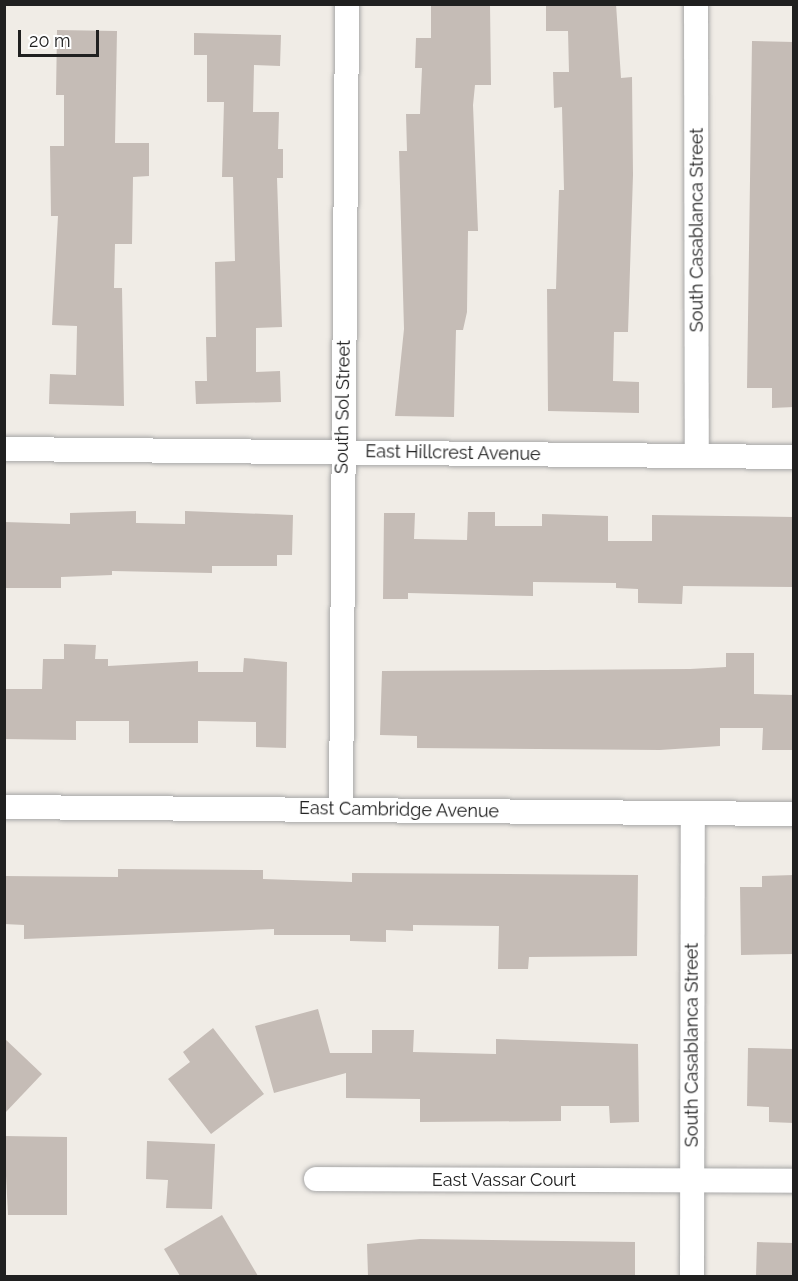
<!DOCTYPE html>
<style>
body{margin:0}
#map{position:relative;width:798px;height:1281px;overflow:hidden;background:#f0ece6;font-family:Raleway,sans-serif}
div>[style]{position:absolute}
.building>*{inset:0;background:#c5bcb6}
.roads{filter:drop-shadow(0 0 2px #a7a7a7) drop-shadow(0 0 2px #a7a7a7)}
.street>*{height:24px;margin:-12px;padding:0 12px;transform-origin:12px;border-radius:12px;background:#fff}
span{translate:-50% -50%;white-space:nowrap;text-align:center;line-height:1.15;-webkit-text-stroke:4.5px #fff;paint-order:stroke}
.street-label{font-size:18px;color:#202020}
.frame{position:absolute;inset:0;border:6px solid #202020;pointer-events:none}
.scale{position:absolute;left:18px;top:30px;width:81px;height:27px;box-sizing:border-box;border:3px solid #202020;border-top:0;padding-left:8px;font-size:18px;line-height:21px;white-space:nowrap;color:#202020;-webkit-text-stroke:4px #fff;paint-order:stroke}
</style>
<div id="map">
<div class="building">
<div style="clip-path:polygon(431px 4px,490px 4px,491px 85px,475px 85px,473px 105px,478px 231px,468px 231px,467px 312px,463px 330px,456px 330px,454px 417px,395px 416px,404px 329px,399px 151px,407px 151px,406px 114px,420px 114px,422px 68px,415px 68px,416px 38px,431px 38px)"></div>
<div style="clip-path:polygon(546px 4px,616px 4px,621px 78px,632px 77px,633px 175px,628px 332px,614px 332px,613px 381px,639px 382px,639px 413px,548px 411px,547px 289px,556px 289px,559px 190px,564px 190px,562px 107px,554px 108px,553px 72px,569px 72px,568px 31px,546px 31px)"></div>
<div style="clip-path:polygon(57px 30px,117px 31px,115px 143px,149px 143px,149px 176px,133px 177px,132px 244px,115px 244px,114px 288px,122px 288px,124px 406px,49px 404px,50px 374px,76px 375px,77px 326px,52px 325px,58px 216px,51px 216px,50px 146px,64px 146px,64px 95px,56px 95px)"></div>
<div style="clip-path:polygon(194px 33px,281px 35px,280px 66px,254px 65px,253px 112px,279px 112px,278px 149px,283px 149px,283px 178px,277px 178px,282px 327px,256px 328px,256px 372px,280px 371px,281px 402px,196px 404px,195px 381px,207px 381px,206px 337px,216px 337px,215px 262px,235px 261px,233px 177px,222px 177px,224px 102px,207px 102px,207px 55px,194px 55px)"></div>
<div style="clip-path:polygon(752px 41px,794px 42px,794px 407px,772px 408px,772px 388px,747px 388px)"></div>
<div style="clip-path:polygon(136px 511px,136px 523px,185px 524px,185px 511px,293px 515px,292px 555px,277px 555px,277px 566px,212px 566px,212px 573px,112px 571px,112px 575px,61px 577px,61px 588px,4px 588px,4px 522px,70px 524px,70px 513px)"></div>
<div style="clip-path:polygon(468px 512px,495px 512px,495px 526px,542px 526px,542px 514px,608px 516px,608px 541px,652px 541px,652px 515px,794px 517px,794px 587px,683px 586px,682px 604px,638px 603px,638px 589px,616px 588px,616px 583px,533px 582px,533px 596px,408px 593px,408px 599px,383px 599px,384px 513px,415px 513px,414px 539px,467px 540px)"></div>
<div style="clip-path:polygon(64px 644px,96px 645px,95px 659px,108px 659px,108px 666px,198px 661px,198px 672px,243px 672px,244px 658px,287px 662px,286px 748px,256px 747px,256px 722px,198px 721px,198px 743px,129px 743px,129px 721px,76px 721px,76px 740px,4px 739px,4px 689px,42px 689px,43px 659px,64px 659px)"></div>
<div style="clip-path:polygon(726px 653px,754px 653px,754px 694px,794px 695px,794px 750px,762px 750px,763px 728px,720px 728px,720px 746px,660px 750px,417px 748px,417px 736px,380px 735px,382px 671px,690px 669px,726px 667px)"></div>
<div style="clip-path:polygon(118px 869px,263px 870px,263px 879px,352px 882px,352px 873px,638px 875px,637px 956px,529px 957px,528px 969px,498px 969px,499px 926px,413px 925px,413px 931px,386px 930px,386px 942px,350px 941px,350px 935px,274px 935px,274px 929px,24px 939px,24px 925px,4px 924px,4px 876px,118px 877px)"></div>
<div style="clip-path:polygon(794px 875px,794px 954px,741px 955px,740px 887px,762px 887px,762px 876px)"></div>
<div style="clip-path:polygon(318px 1009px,330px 1053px,372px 1053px,372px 1030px,414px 1030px,413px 1052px,496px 1054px,496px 1039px,638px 1044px,639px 1122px,610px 1123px,609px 1106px,561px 1106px,561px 1121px,420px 1122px,420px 1099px,346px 1098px,346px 1073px,274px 1093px,255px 1026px)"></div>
<div style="clip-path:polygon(213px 1028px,264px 1094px,211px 1134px,168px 1079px,190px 1062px,183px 1052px)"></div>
<div style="clip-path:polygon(4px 1038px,42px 1074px,4px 1114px)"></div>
<div style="clip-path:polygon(748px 1048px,794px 1049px,794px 1123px,769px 1122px,769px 1107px,747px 1106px)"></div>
<div style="clip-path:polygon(4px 1136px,67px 1137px,67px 1215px,8px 1215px)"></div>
<div style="clip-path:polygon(147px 1141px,215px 1144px,212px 1209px,166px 1208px,168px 1180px,146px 1179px)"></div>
<div style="clip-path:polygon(222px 1215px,258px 1276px,180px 1276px,164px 1249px)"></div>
<div style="clip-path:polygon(420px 1239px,635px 1242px,635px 1276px,368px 1276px,367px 1244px)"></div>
<div style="clip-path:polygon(757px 1242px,794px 1243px,794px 1276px,756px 1276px)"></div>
</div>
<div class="roads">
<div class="street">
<div style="left:696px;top:4px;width:451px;rotate:89.9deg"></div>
<div style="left:4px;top:449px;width:790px;rotate:0.58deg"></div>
<div style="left:4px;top:807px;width:790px;rotate:0.51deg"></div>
<div style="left:341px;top:809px;width:805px;rotate:-89.57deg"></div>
<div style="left:316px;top:1179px;width:478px;rotate:0.2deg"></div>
<div style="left:692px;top:1276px;width:463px;rotate:-89.9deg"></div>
</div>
</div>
<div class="street-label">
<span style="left:697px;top:230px;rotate:-90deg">South Casablanca Street</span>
<span style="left:343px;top:407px;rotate:-89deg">South Sol Street</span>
<span style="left:453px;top:453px;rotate:1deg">East Hillcrest Avenue</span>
<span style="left:399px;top:810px;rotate:1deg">East Cambridge Avenue</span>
<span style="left:692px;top:1045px;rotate:-90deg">South Casablanca Street</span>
<span style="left:504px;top:1180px">East Vassar Court</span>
</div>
<div class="frame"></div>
<div class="scale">20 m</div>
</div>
